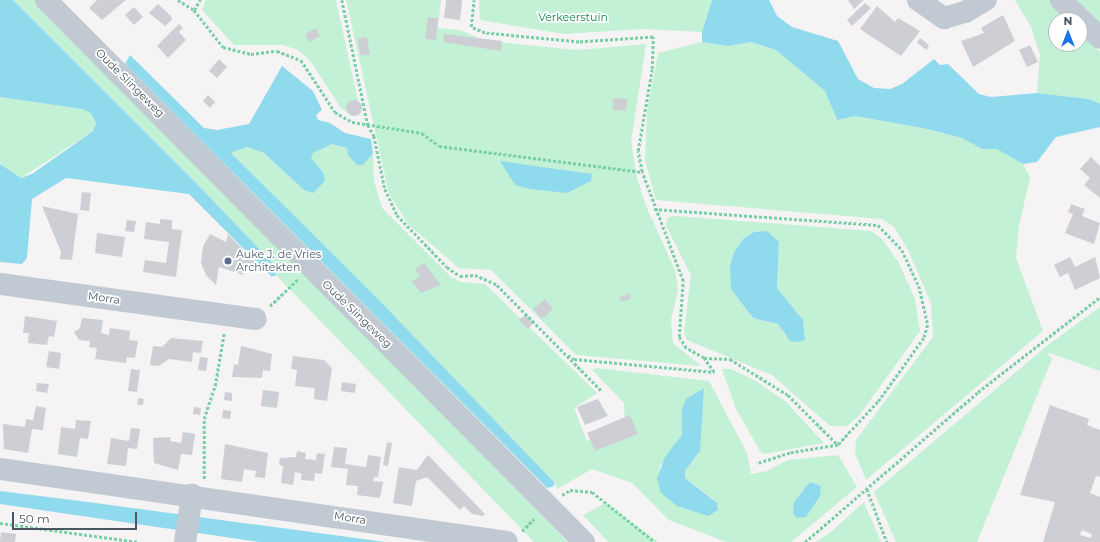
<!DOCTYPE html>
<style>
body{margin:0}
#map{position:relative;width:1100px;height:542px;overflow:hidden;background:#f5f3f3;font-family:Montserrat,sans-serif}
div>[style]{position:absolute}
.green>*{inset:0;background:#c3f1d5}
.water>*{inset:0;background:#90daee}
.building>*{inset:0;background:#cdcfd5}
.round{border-radius:50%}
.path>*{height:2.5px;margin-top:-1.25px;transform-origin:0;background:repeating-linear-gradient(90deg,#7ad0a6 0 3px,transparent 0 5px)}
.minor>*{height:22px;margin:-11px;padding:0 11px;transform-origin:11px;border-radius:11px;background:#c1cad2}
.dots>*{width:11px;height:11px;translate:-50% -50%;box-sizing:border-box;border:2px solid #fff;border-radius:50%}
span{translate:-50% -50%;white-space:nowrap;text-align:center;line-height:1.15;-webkit-text-stroke:3.5px #fff;paint-order:stroke}
.park-label{font-size:11px;color:#17864f}
.street-label{font-size:11px;color:#4a5661}
.service-label{font-size:11px;color:#4e5e75}
.left{translate:0 -50%;text-align:left}
.north{position:absolute;left:1048px;top:12px;width:40px;height:40px;box-sizing:border-box;background:#fff;border:1px solid #b7bbc0;border-radius:50%;rotate:0deg;font-size:11px;font-weight:700;line-height:16px;text-align:center;color:#4a5661}
.north::after{content:'';display:block;margin:auto;width:14px;height:18px;background:#1a73e8;clip-path:polygon(50% 0,100% 100%,50% 72%,0 100%)}
.scale{position:absolute;left:12px;top:512px;width:125px;height:18px;box-sizing:border-box;border:2px solid #4a5661;border-top:0;padding-left:5px;font-size:12px;line-height:14px;white-space:nowrap;color:#4a5661;-webkit-text-stroke:3px #fff;paint-order:stroke}
</style>
<div id="map">
<div class="green">
<div style="clip-path:polygon(13px 0,37px 0,568px 542px,534px 542px,276px 275px,278px 269px,201px 188px)"></div>
<div style="clip-path:polygon(206px 0,336px 0,361px 114px,348px 113px,341px 108px,311px 62px,298px 50px,283px 45px,234px 45px,202px 10px)"></div>
<div style="clip-path:polygon(346px 0,441px 0,438px 28px,460px 30px,486px 41px,578px 50px,646px 44px,631px 142px,637px 178px,646px 206px,675px 270px,678px 289px,671px 320px,673px 343px,701px 366px,576px 355px,491px 270px,459px 268px,409px 225px,389px 194px)"></div>
<div style="clip-path:polygon(479px 0,712px 0,702px 32px,643px 29px,564px 34px,480px 20px)"></div>
<div style="clip-path:polygon(1015px 0,1050px 0,1069px 20px,1056px 20px,1056px 44px,1080px 44px,1080px 31px,1100px 52px,1100px 104px,1089px 99px,1037px 93px,1040px 55px,1031px 27px)"></div>
<div style="clip-path:polygon(1071px 0,1100px 0,1100px 29px)"></div>
<div style="clip-path:polygon(702px 42px,728px 46px,751px 42px,776px 50px,825px 91px,837px 120px,855px 116px,923px 128px,962px 138px,982px 149px,997px 149px,1015px 157px,1023px 164px,1030px 177px,1019px 226px,1016px 258px,1043px 331px,866px 480px,855px 453px,856px 440px,933px 337px,931px 303px,908px 250px,894px 227px,882px 219px,656px 200px,645px 160px,647px 112px,658px 53px)"></div>
<div style="clip-path:polygon(0 97px,82px 109px,91px 113px,96px 123px,93px 131px,21px 178px,0 164px)"></div>
<div style="clip-path:polygon(evenodd,332px 144px,347px 148px,357px 165px,373px 153px,374px 181px,382px 208px,451px 277px,461px 282px,485px 284px,597px 393px,574px 408px,587px 441px,625px 428px,624px 403px,592px 370px,596px 368px,709px 381px,747px 453px,751px 474px,767px 471px,788px 460px,838px 455px,857px 487px,791px 542px,726px 542px,669px 520px,632px 483px,592px 469px,557px 489px,554px 482px,379px 300px,231px 153px,247px 147px,264px 153px,304px 190px,323px 172px,311px 158px,313px 153px,332px 144px,705px 391px,701px 402px,698px 455px,685px 470px,685px 478px,717px 502px,659px 468px,682px 435px,705px 391px)"></div>
<div style="clip-path:polygon(evenodd,676px 216px,871px 231px,882px 239px,899px 263px,915px 299px,920px 331px,858px 417px,847px 426px,830px 426px,772px 375px,687px 340px,684px 332px,691px 275px,666px 226px,668px 217px,676px 216px,754px 232px,779px 242px,777px 288px,803px 320px,805px 339px,798px 342px,784px 334px,778px 324px,752px 318px,734px 252px,743px 239px,754px 232px)"></div>
<div style="clip-path:polygon(1100px 307px,1100px 371px,1047px 352px,1052px 359px,977px 542px,896px 542px,874px 492px,1048px 345px)"></div>
<div style="clip-path:polygon(722px 369px,731px 369px,756px 381px,785px 401px,824px 443px,764px 454px,760px 451px,736px 409px)"></div>
<div style="clip-path:polygon(864px 502px,881px 542px,816px 542px,832px 531px)"></div>
<div style="clip-path:polygon(606px 503px,658px 542px,608px 542px,583px 515px)"></div>
</div>
<div class="water">
<div style="clip-path:polygon(0 0,13px 0,201px 188px,278px 269px,276px 275px,272px 277px,189px 194px,66px 178px,32px 199px,27px 258px,22px 264px,0 262px,0 164px,21px 178px,32px 174px,93px 131px,96px 123px,91px 113px,82px 109px,0 97px)"></div>
<div style="clip-path:polygon(712px 0,769px 0,777px 16px,792px 27px,838px 41px,858px 79px,874px 88px,890px 89px,902px 84px,934px 59px,940px 65px,948px 64px,979px 94px,991px 97px,1037px 93px,1089px 99px,1100px 104px,1100px 127px,1056px 137px,1037px 162px,1023px 164px,997px 149px,982px 149px,962px 138px,923px 128px,855px 116px,837px 120px,825px 91px,776px 50px,751px 42px,728px 46px,702px 42px,702px 32px)"></div>
<div style="clip-path:polygon(130px 55px,204px 128px,217px 130px,249px 124px,282px 66px,313px 91px,322px 110px,316px 115px,318px 120px,330px 123px,345px 133px,371px 139px,373px 153px,363px 165px,357px 165px,348px 155px,347px 148px,332px 144px,313px 153px,311px 158px,323px 172px,325px 181px,313px 193px,304px 190px,264px 153px,247px 147px,231px 153px,379px 300px,554px 482px,554px 486px,547px 488px,125px 64px)"></div>
<div style="clip-path:polygon(500px 161px,592px 174px,591px 181px,567px 193px,530px 189px,515px 185px)"></div>
<div style="clip-path:polygon(767px 231px,779px 242px,777px 288px,803px 320px,805px 340px,798px 342px,790px 341px,778px 324px,753px 318px,731px 289px,730px 266px,734px 252px,743px 239px,754px 232px)"></div>
<div style="clip-path:polygon(704px 388px,700px 451px,685px 471px,685px 478px,717px 503px,718px 510px,708px 516px,677px 506px,661px 493px,657px 479px,665px 457px,682px 435px,682px 409px,686px 399px)"></div>
<div style="clip-path:polygon(810px 482px,821px 486px,820px 496px,806px 517px,797px 518px,793px 513px,794px 502px)"></div>
<div style="clip-path:polygon(0 491px,88px 502px,385px 542px,259px 542px,0 504px)"></div>
</div>
<div class="building">
<div style="clip-path:polygon(97px 0,126px 0,102px 20px,89px 8px)"></div>
<div style="clip-path:polygon(446px 0,462px 0,460px 20px,444px 18px)"></div>
<div style="clip-path:polygon(848px 0,864px 0,854px 9px)"></div>
<div style="clip-path:polygon(865px 3px,871px 8px,852px 26px,847px 20px)"></div>
<div style="clip-path:polygon(158px 4px,171px 16px,172px 20px,165px 26px,149px 13px)"></div>
<div style="clip-path:polygon(877px 6px,895px 22px,898px 18px,920px 31px,901px 56px,860px 29px)"></div>
<div style="clip-path:polygon(134px 7px,143px 17px,134px 25px,125px 15px)"></div>
<div style="clip-path:polygon(1003px 15px,1015px 41px,973px 67px,961px 41px,984px 33px,981px 28px)"></div>
<div style="clip-path:polygon(428px 17px,438px 18px,436px 40px,425px 39px)"></div>
<div style="clip-path:polygon(179px 24px,183px 28px,179px 32px,186px 40px,168px 58px,157px 46px)"></div>
<div style="clip-path:polygon(316px 28px,320px 36px,309px 42px,305px 34px)"></div>
<div style="clip-path:polygon(444px 34px,502px 41px,501px 51px,443px 42px)"></div>
<div style="clip-path:polygon(367px 37px,370px 54px,361px 56px,357px 39px)"></div>
<div style="clip-path:polygon(920px 38px,929px 45px,927px 50px,917px 43px)"></div>
<div style="clip-path:polygon(1030px 45px,1038px 62px,1027px 67px,1019px 50px)"></div>
<div style="clip-path:polygon(219px 59px,227px 67px,217px 78px,209px 71px)"></div>
<div style="clip-path:polygon(208px 95px,215px 102px,210px 108px,203px 101px)"></div>
<div style="clip-path:polygon(613px 98px,627px 99px,626px 111px,613px 110px)"></div>
<div class="round" style="left:346px;top:100px;width:16px;height:16px"></div>
<div style="clip-path:polygon(1091px 157px,1100px 166px,1100px 198px,1084px 185px,1090px 178px,1080px 169px)"></div>
<div style="clip-path:polygon(82px 192px,91px 193px,89px 211px,80px 210px)"></div>
<div style="clip-path:polygon(1071px 204px,1085px 209px,1082px 216px,1100px 223px,1094px 244px,1065px 233px,1073px 214px,1068px 212px)"></div>
<div style="clip-path:polygon(42px 206px,78px 214px,72px 260px,60px 259px,61px 252px)"></div>
<div style="clip-path:polygon(160px 219px,172px 220px,172px 229px,182px 230px,176px 277px,143px 272px,145px 260px,166px 263px,169px 242px,144px 239px,146px 222px,160px 224px)"></div>
<div style="clip-path:polygon(127px 220px,136px 221px,134px 232px,125px 231px)"></div>
<div style="clip-path:polygon(97px 233px,125px 237px,122px 257px,95px 253px)"></div>
<div style="clip-path:polygon(210px 234px,226px 242px,228px 234px,265px 272px,244px 269px,243px 275px,219px 267px,216px 285px,206px 275px,201px 263px,203px 246px)"></div>
<div style="clip-path:polygon(1070px 257px,1075px 267px,1095px 257px,1100px 278px,1075px 290px,1068px 273px,1060px 277px,1054px 265px)"></div>
<div style="clip-path:polygon(424px 263px,441px 285px,421px 293px,412px 282px,420px 276px,415px 269px)"></div>
<div style="clip-path:polygon(629px 293px,631px 298px,621px 302px,619px 298px)"></div>
<div style="clip-path:polygon(545px 299px,553px 309px,542px 319px,533px 309px)"></div>
<div style="clip-path:polygon(525px 315px,533px 323px,528px 329px,519px 320px)"></div>
<div style="clip-path:polygon(25px 316px,57px 321px,54px 337px,49px 336px,47px 345px,28px 343px,29px 333px,23px 333px)"></div>
<div style="clip-path:polygon(82px 318px,103px 320px,101px 333px,109px 335px,110px 328px,130px 331px,129px 340px,138px 341px,135px 358px,127px 357px,126px 363px,95px 359px,97px 348px,89px 347px,90px 341px,79px 340px,74px 332px,80px 328px)"></div>
<div style="clip-path:polygon(171px 338px,203px 341px,201px 353px,193px 352px,192px 362px,169px 359px,159px 366px,150px 365px,153px 346px,162px 347px)"></div>
<div style="clip-path:polygon(241px 346px,272px 354px,270px 371px,263px 370px,262px 378px,232px 377px,234px 364px,238px 365px)"></div>
<div style="clip-path:polygon(49px 351px,61px 353px,59px 369px,46px 367px)"></div>
<div style="clip-path:polygon(293px 356px,324px 360px,332px 368px,327px 401px,314px 399px,315px 388px,295px 386px,297px 370px,291px 369px)"></div>
<div style="clip-path:polygon(200px 357px,208px 358px,206px 371px,198px 370px)"></div>
<div style="clip-path:polygon(131px 369px,140px 370px,137px 392px,128px 391px)"></div>
<div style="clip-path:polygon(342px 382px,356px 384px,355px 393px,341px 391px)"></div>
<div style="clip-path:polygon(37px 383px,49px 384px,47px 393px,36px 391px)"></div>
<div style="clip-path:polygon(263px 390px,279px 392px,277px 408px,261px 406px)"></div>
<div style="clip-path:polygon(225px 392px,232px 393px,232px 401px,224px 400px)"></div>
<div style="clip-path:polygon(138px 398px,144px 399px,143px 405px,137px 405px)"></div>
<div style="clip-path:polygon(598px 399px,608px 416px,585px 425px,577px 407px)"></div>
<div style="clip-path:polygon(evenodd,1050px 405px,1089px 419px,1087px 425px,1100px 430px,1100px 477px,1096px 476px,1090px 493px,1100px 497px,1100px 542px,1043px 542px,1055px 502px,1020px 495px,1050px 405px,1082px 530px,1092px 534px,1091px 538px,1080px 535px,1082px 530px)"></div>
<div style="clip-path:polygon(36px 406px,46px 408px,43px 430px,32px 429px,28px 453px,4px 449px,3px 424px,25px 427px,26px 419px,33px 420px)"></div>
<div style="clip-path:polygon(194px 407px,201px 408px,200px 415px,193px 414px)"></div>
<div style="clip-path:polygon(223px 410px,231px 411px,230px 419px,222px 418px)"></div>
<div style="clip-path:polygon(630px 415px,638px 434px,595px 451px,587px 433px)"></div>
<div style="clip-path:polygon(76px 420px,91px 421px,88px 439px,80px 438px,77px 457px,58px 454px,61px 427px,75px 429px)"></div>
<div style="clip-path:polygon(131px 428px,140px 429px,137px 449px,128px 448px,126px 466px,107px 464px,111px 438px,129px 441px)"></div>
<div style="clip-path:polygon(183px 432px,195px 434px,192px 455px,181px 454px,178px 470px,154px 463px,153px 438px,171px 437px,170px 441px,181px 443px)"></div>
<div style="clip-path:polygon(387px 442px,392px 443px,388px 466px,383px 465px)"></div>
<div style="clip-path:polygon(225px 444px,268px 453px,265px 478px,255px 477px,256px 471px,244px 469px,242px 482px,221px 479px)"></div>
<div style="clip-path:polygon(334px 447px,347px 448px,345px 464px,366px 467px,368px 455px,381px 457px,378px 477px,374px 477px,373px 481px,383px 482px,380px 498px,357px 495px,358px 486px,346px 485px,348px 469px,331px 467px)"></div>
<div style="clip-path:polygon(297px 451px,306px 453px,305px 459px,316px 460px,317px 453px,325px 454px,322px 474px,315px 473px,314px 481px,301px 480px,302px 474px,295px 472px,293px 485px,281px 483px,283px 467px,279px 464px,280px 458px,296px 457px)"></div>
<div style="clip-path:polygon(428px 455px,485px 514px,483px 516px,472px 514px,464px 506px,460px 510px,427px 477px,416px 481px,412px 506px,393px 503px,399px 467px,417px 470px)"></div>
<div style="clip-path:polygon(1px 532px,16px 534px,15px 542px,0 542px)"></div>
</div>
<div class="path">
<div style="left:178px;top:0;width:19px;rotate:32deg"></div>
<div style="left:194px;top:10px;width:47px;rotate:51.9deg"></div>
<div style="left:223px;top:47px;width:29px;rotate:14deg"></div>
<div style="left:251px;top:54px;width:26px;rotate:-7deg"></div>
<div style="left:277px;top:51px;width:26px;rotate:21deg"></div>
<div style="left:301px;top:60px;width:62px;rotate:56.8deg"></div>
<div style="left:335px;top:112px;width:20px;rotate:30deg"></div>
<div style="left:352px;top:122px;width:71px;rotate:8.9deg"></div>
<div style="left:422px;top:133px;width:21px;rotate:37deg"></div>
<div style="left:439px;top:146px;width:205px;rotate:7.3deg"></div>
<div style="left:642px;top:172px;width:21px;rotate:-101deg"></div>
<div style="left:638px;top:151px;width:83px;rotate:-80.3deg"></div>
<div style="left:652px;top:69px;width:32px;rotate:-88deg"></div>
<div style="left:653px;top:37px;width:74px;rotate:176.1deg"></div>
<div style="left:579px;top:42px;width:94px;rotate:-174.5deg"></div>
<div style="left:485px;top:33px;width:15px;rotate:-157deg"></div>
<div style="left:471px;top:27px;width:27px;rotate:-84deg"></div>
<div style="left:342px;top:0;width:128px;rotate:78.3deg"></div>
<div style="left:368px;top:125px;width:13px;rotate:61deg"></div>
<div style="left:374px;top:136px;width:54px;rotate:78.3deg"></div>
<div style="left:385px;top:189px;width:29px;rotate:65deg"></div>
<div style="left:397px;top:215px;width:72px;rotate:46.1deg"></div>
<div style="left:447px;top:267px;width:16px;rotate:35deg"></div>
<div style="left:460px;top:276px;width:15px;rotate:-4deg"></div>
<div style="left:475px;top:275px;width:24px;rotate:24deg"></div>
<div style="left:497px;top:285px;width:148px;rotate:45.3deg"></div>
<div style="left:194px;top:10px;width:12px;rotate:-59deg"></div>
<div style="left:654px;top:209px;width:225px;rotate:4.1deg"></div>
<div style="left:878px;top:225px;width:35px;rotate:46deg"></div>
<div style="left:902px;top:250px;width:40px;rotate:65deg"></div>
<div style="left:919px;top:286px;width:40px;rotate:77deg"></div>
<div style="left:928px;top:325px;width:14px;rotate:107deg"></div>
<div style="left:924px;top:338px;width:79px;rotate:125.7deg"></div>
<div style="left:878px;top:402px;width:59px;rotate:132.9deg"></div>
<div style="left:838px;top:445px;width:49px;rotate:170.5deg"></div>
<div style="left:790px;top:453px;width:35px;rotate:162deg"></div>
<div style="left:270px;top:306px;width:39px;rotate:-44deg"></div>
<div style="left:568px;top:355px;width:7px;rotate:34deg"></div>
<div style="left:574px;top:359px;width:141px;rotate:5.3deg"></div>
<div style="left:714px;top:372px;width:17px;rotate:-126deg"></div>
<div style="left:704px;top:358px;width:21px;rotate:-151deg"></div>
<div style="left:686px;top:348px;width:13px;rotate:-122deg"></div>
<div style="left:679px;top:337px;width:56px;rotate:-85.9deg"></div>
<div style="left:683px;top:281px;width:116px;rotate:-110.6deg"></div>
<div style="left:704px;top:358px;width:26px;rotate:2deg"></div>
<div style="left:730px;top:359px;width:68px;rotate:31.8deg"></div>
<div style="left:788px;top:395px;width:71px;rotate:45deg"></div>
<div style="left:204px;top:479px;width:60px;rotate:-90deg"></div>
<div style="left:204px;top:419px;width:35px;rotate:-72deg"></div>
<div style="left:215px;top:386px;width:54px;rotate:-80.4deg"></div>
<div style="left:867px;top:489px;width:57px;rotate:69.3deg"></div>
<div style="left:562px;top:495px;width:9px;rotate:-32deg"></div>
<div style="left:570px;top:490px;width:22px;rotate:5deg"></div>
<div style="left:592px;top:492px;width:80px;rotate:38.4deg"></div>
<div style="left:0;top:523px;width:140px;rotate:7.8deg"></div>
<div style="left:522px;top:531px;width:17px;rotate:-45deg"></div>
<div style="left:805px;top:542px;width:229px;rotate:-40.9deg"></div>
<div style="left:978px;top:392px;width:155px;rotate:-37.9deg"></div>
</div>
<div class="minor">
<div style="left:46px;top:0;width:764px;rotate:45.21deg"></div>
<div style="left:918px;top:0;width:32px;rotate:35deg"></div>
<div style="left:944px;top:18px;width:22px;rotate:-16deg"></div>
<div style="left:965px;top:12px;width:24px;rotate:-30deg"></div>
<div style="left:1061px;top:0;width:54px;rotate:44.3deg"></div>
<div style="left:0;top:284px;width:258px;rotate:7.8deg"></div>
<div style="left:0;top:469px;width:512px;rotate:8.19deg"></div>
<div style="left:185px;top:542px;width:48px;rotate:-81.5deg"></div>
</div>
<div class="dots">
<div style="left:228px;top:261px;background:#5c6f8a"></div>
</div>
<div class="park-label">
<span style="left:573px;top:17px">Verkeerstuin</span>
</div>
<div class="street-label">
<span style="left:130px;top:83px;rotate:45deg">Oude Slingeweg</span>
<span style="left:104px;top:298px;rotate:8deg">Morra</span>
<span style="left:357px;top:314px;rotate:44deg">Oude Slingeweg</span>
<span style="left:350px;top:518px;rotate:9deg">Morra</span>
</div>
<div class="service-label">
<span class="left" style="left:236px;top:261px">Auke J. de Vries<br>Architekten</span>
</div>
<div class="north">N</div>
<div class="scale">50 m</div>
</div>
